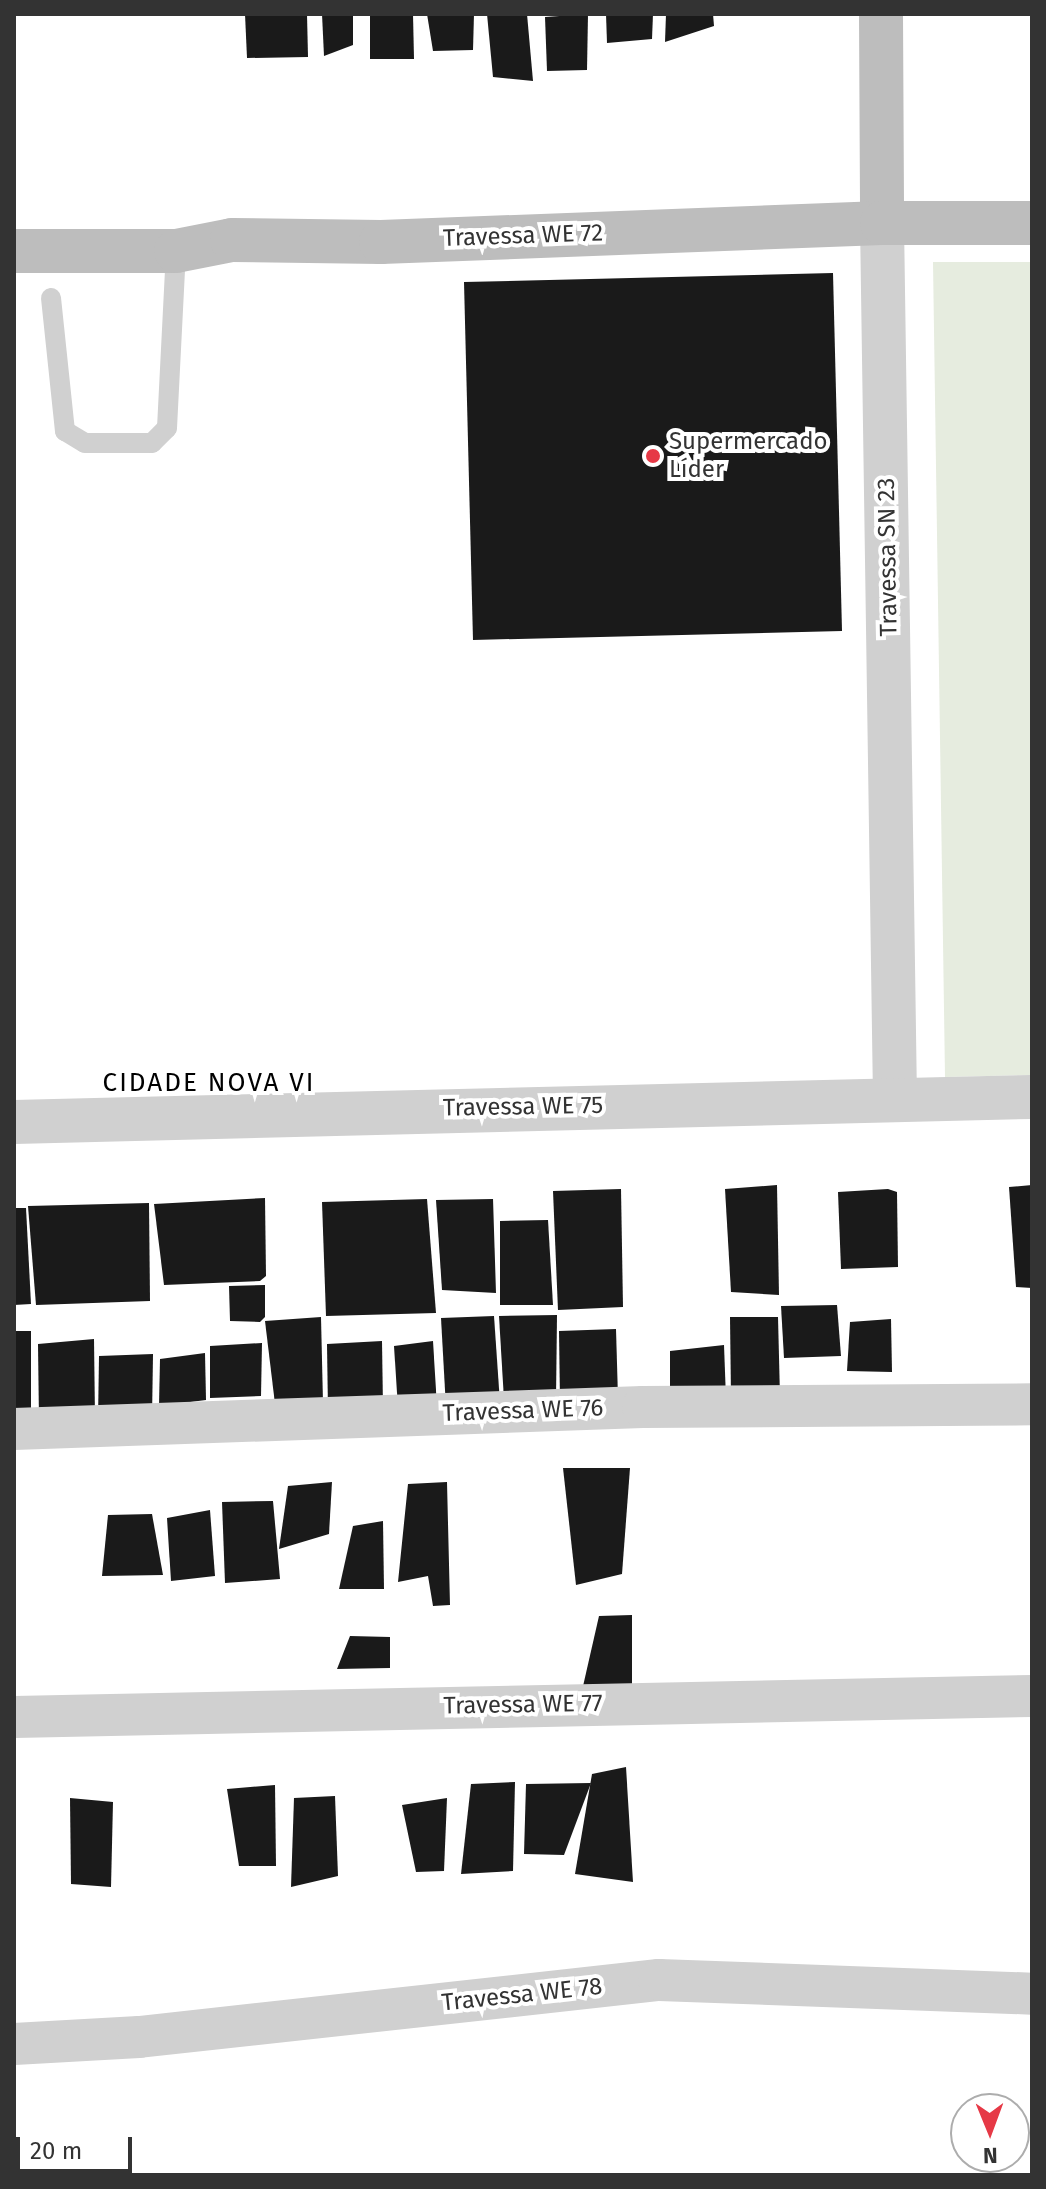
<!DOCTYPE html>
<meta charset="utf-8">
<style>
body{margin:0}
#map{position:relative;width:1046px;height:2189px;overflow:hidden;background:#fff;font-family:"Fira Sans",sans-serif}
div>[style]{position:absolute}
.green>*{inset:0;background:#e6ecdf}
.building>*{inset:0;background:#1a1a1a}
.service>*{height:20px;margin:-10px;padding:0 10px;transform-origin:10px;border-radius:10px;background:#d0d0d0}
.minor>*{height:42px;margin:-21px;padding:0 21px;transform-origin:21px;border-radius:21px;background:#d0d0d0}
.tertiary>*{height:44px;margin:-22px;padding:0 22px;transform-origin:22px;border-radius:22px;background:#d0d0d0}
.secondary>*{height:44px;margin:-22px;padding:0 22px;transform-origin:22px;border-radius:22px;background:#bdbdbd}
.dots>*{width:22px;height:22px;translate:-50% -50%;box-sizing:border-box;border:4px solid #fff;border-radius:50%}
span{translate:-50% -50%;white-space:nowrap;text-align:center;line-height:1.15;-webkit-text-stroke:8px #fff;paint-order:stroke}
.street-label{font-size:24px;color:#333}
.poi-label{font-size:24px;color:#333}
.left{translate:0 -50%;text-align:left}
.neighbourhood-label{font-size:26px;color:#000;letter-spacing:2px}
.frame{position:absolute;inset:0;border:16px solid #333;pointer-events:none}
.north{position:absolute;left:950px;top:2093px;width:80px;height:80px;box-sizing:border-box;background:#fff;border:2px solid #adadad;border-radius:50%;rotate:179deg;font-size:22px;font-weight:700;line-height:32px;text-align:center;color:#333}
.north::after{content:'';display:block;margin:auto;width:28px;height:36px;background:#e63946;clip-path:polygon(50% 0,100% 100%,50% 72%,0 100%)}
.scale{position:absolute;left:16px;top:2137px;width:116px;height:36px;box-sizing:border-box;border:4px solid #333;border-top:0;padding-left:10px;font-size:24px;line-height:28px;white-space:nowrap;color:#333;-webkit-text-stroke:6px #fff;paint-order:stroke}
</style>
<div id="map">
<div class="green">
<div style="clip-path:polygon(933px 262px,1032px 262px,1032px 1075px,945px 1077px)"></div>
</div>
<div class="building">
<div style="clip-path:polygon(245px 14px,307px 14px,308px 57px,247px 58px)"></div>
<div style="clip-path:polygon(322px 14px,353px 14px,353px 45px,324px 56px)"></div>
<div style="clip-path:polygon(370px 14px,413px 14px,414px 59px,370px 59px)"></div>
<div style="clip-path:polygon(427px 14px,474px 14px,473px 50px,433px 51px)"></div>
<div style="clip-path:polygon(487px 14px,527px 14px,533px 81px,493px 77px)"></div>
<div style="clip-path:polygon(588px 14px,587px 70px,547px 71px,545px 17px)"></div>
<div style="clip-path:polygon(606px 14px,653px 14px,652px 39px,607px 43px)"></div>
<div style="clip-path:polygon(666px 14px,713px 14px,714px 26px,665px 42px)"></div>
<div style="clip-path:polygon(833px 273px,842px 631px,473px 640px,464px 282px)"></div>
<div style="clip-path:polygon(777px 1185px,779px 1295px,731px 1292px,725px 1189px)"></div>
<div style="clip-path:polygon(1032px 1185px,1032px 1288px,1016px 1287px,1009px 1187px)"></div>
<div style="clip-path:polygon(621px 1189px,623px 1307px,558px 1310px,553px 1191px)"></div>
<div style="clip-path:polygon(888px 1189px,897px 1192px,898px 1267px,841px 1269px,838px 1192px)"></div>
<div style="clip-path:polygon(265px 1198px,266px 1276px,260px 1281px,164px 1285px,154px 1204px)"></div>
<div style="clip-path:polygon(427px 1199px,436px 1313px,326px 1316px,322px 1202px)"></div>
<div style="clip-path:polygon(493px 1199px,496px 1293px,442px 1290px,436px 1200px)"></div>
<div style="clip-path:polygon(149px 1203px,150px 1301px,36px 1305px,28px 1206px)"></div>
<div style="clip-path:polygon(14px 1208px,26px 1208px,31px 1304px,14px 1305px)"></div>
<div style="clip-path:polygon(548px 1220px,553px 1305px,500px 1305px,500px 1221px)"></div>
<div style="clip-path:polygon(265px 1285px,265px 1317px,260px 1322px,230px 1321px,229px 1286px)"></div>
<div style="clip-path:polygon(837px 1305px,841px 1356px,784px 1358px,781px 1306px)"></div>
<div style="clip-path:polygon(557px 1315px,556px 1399px,504px 1400px,499px 1316px)"></div>
<div style="clip-path:polygon(494px 1316px,500px 1403px,446px 1408px,441px 1318px)"></div>
<div style="clip-path:polygon(321px 1317px,323px 1403px,275px 1404px,265px 1321px)"></div>
<div style="clip-path:polygon(730px 1317px,778px 1317px,780px 1397px,731px 1397px)"></div>
<div style="clip-path:polygon(891px 1319px,892px 1372px,847px 1371px,850px 1322px)"></div>
<div style="clip-path:polygon(616px 1329px,618px 1398px,560px 1402px,559px 1331px)"></div>
<div style="clip-path:polygon(14px 1331px,31px 1331px,31px 1422px,14px 1424px)"></div>
<div style="clip-path:polygon(94px 1339px,95px 1419px,39px 1422px,38px 1344px)"></div>
<div style="clip-path:polygon(382px 1341px,383px 1408px,328px 1412px,327px 1344px)"></div>
<div style="clip-path:polygon(433px 1341px,437px 1407px,398px 1408px,394px 1346px)"></div>
<div style="clip-path:polygon(262px 1343px,261px 1396px,210px 1398px,210px 1346px)"></div>
<div style="clip-path:polygon(724px 1345px,726px 1399px,670px 1401px,670px 1351px)"></div>
<div style="clip-path:polygon(205px 1353px,206px 1400px,159px 1406px,160px 1359px)"></div>
<div style="clip-path:polygon(153px 1354px,152px 1418px,98px 1421px,99px 1356px)"></div>
<div style="clip-path:polygon(563px 1468px,630px 1468px,622px 1574px,576px 1585px)"></div>
<div style="clip-path:polygon(332px 1482px,329px 1534px,279px 1549px,288px 1486px)"></div>
<div style="clip-path:polygon(447px 1482px,450px 1605px,433px 1606px,428px 1576px,398px 1582px,408px 1484px)"></div>
<div style="clip-path:polygon(273px 1501px,280px 1579px,225px 1583px,222px 1502px)"></div>
<div style="clip-path:polygon(210px 1510px,215px 1576px,171px 1581px,167px 1518px)"></div>
<div style="clip-path:polygon(152px 1514px,163px 1575px,102px 1576px,108px 1515px)"></div>
<div style="clip-path:polygon(383px 1521px,384px 1589px,339px 1589px,353px 1526px)"></div>
<div style="clip-path:polygon(632px 1615px,632px 1688px,581px 1695px,599px 1616px)"></div>
<div style="clip-path:polygon(350px 1636px,390px 1637px,390px 1668px,337px 1669px)"></div>
<div style="clip-path:polygon(626px 1767px,633px 1882px,575px 1874px,592px 1774px)"></div>
<div style="clip-path:polygon(515px 1782px,513px 1871px,461px 1874px,471px 1784px)"></div>
<div style="clip-path:polygon(591px 1783px,564px 1855px,524px 1854px,526px 1784px)"></div>
<div style="clip-path:polygon(275px 1785px,276px 1866px,239px 1866px,227px 1789px)"></div>
<div style="clip-path:polygon(335px 1796px,338px 1876px,291px 1887px,294px 1798px)"></div>
<div style="clip-path:polygon(70px 1798px,113px 1802px,111px 1887px,71px 1884px)"></div>
<div style="clip-path:polygon(447px 1798px,444px 1871px,416px 1872px,402px 1805px)"></div>
</div>
<div class="service">
<div style="left:51px;top:298px;width:134px;rotate:84deg"></div>
<div style="left:65px;top:431px;width:23px;rotate:31deg"></div>
<div style="left:85px;top:443px;width:67px"></div>
<div style="left:152px;top:443px;width:21px;rotate:-45deg"></div>
<div style="left:167px;top:428px;width:177px;rotate:-87.1deg"></div>
</div>
<div class="minor">
<div style="left:14px;top:1429px;width:629px;rotate:-2deg"></div>
<div style="left:643px;top:1407px;width:389px;rotate:-0.4deg"></div>
<div style="left:14px;top:1717px;width:1018px;rotate:-1.18deg"></div>
<div style="left:14px;top:2044px;width:125px;rotate:-3.2deg"></div>
<div style="left:139px;top:2037px;width:523px;rotate:-6.26deg"></div>
<div style="left:659px;top:1980px;width:373px;rotate:2.1deg"></div>
</div>
<div class="tertiary">
<div style="left:882px;top:223px;width:877px;rotate:89.15deg"></div>
<div style="left:14px;top:1122px;width:1018px;rotate:-1.41deg"></div>
</div>
<div class="secondary">
<div style="left:881px;top:14px;width:209px;rotate:89.7deg"></div>
<div style="left:14px;top:251px;width:162px"></div>
<div style="left:176px;top:251px;width:57px;rotate:-11.1deg"></div>
<div style="left:232px;top:240px;width:149px;rotate:0.8deg"></div>
<div style="left:381px;top:242px;width:501px;rotate:-2.17deg"></div>
<div style="left:882px;top:223px;width:150px"></div>
</div>
<div class="dots">
<div style="left:653px;top:456px;background:#e63946"></div>
</div>
<div class="street-label">
<span style="left:523px;top:236px;rotate:-2deg">Travessa WE 72</span>
<span style="left:888px;top:557px;rotate:-91deg">Travessa SN 23</span>
<span style="left:523px;top:1107px;rotate:-1deg">Travessa WE 75</span>
<span style="left:523px;top:1411px;rotate:-2deg">Travessa WE 76</span>
<span style="left:523px;top:1705px;rotate:-1deg">Travessa WE 77</span>
<span style="left:522px;top:1995px;rotate:-6deg">Travessa WE 78</span>
</div>
<div class="poi-label">
<span class="left" style="left:669px;top:456px">Supermercado<br>Líder</span>
</div>
<div class="neighbourhood-label">
<span style="left:209px;top:1083px">CIDADE NOVA VI</span>
</div>
<div class="frame"></div>
<div class="north">N</div>
<div class="scale">20 m</div>
</div>
